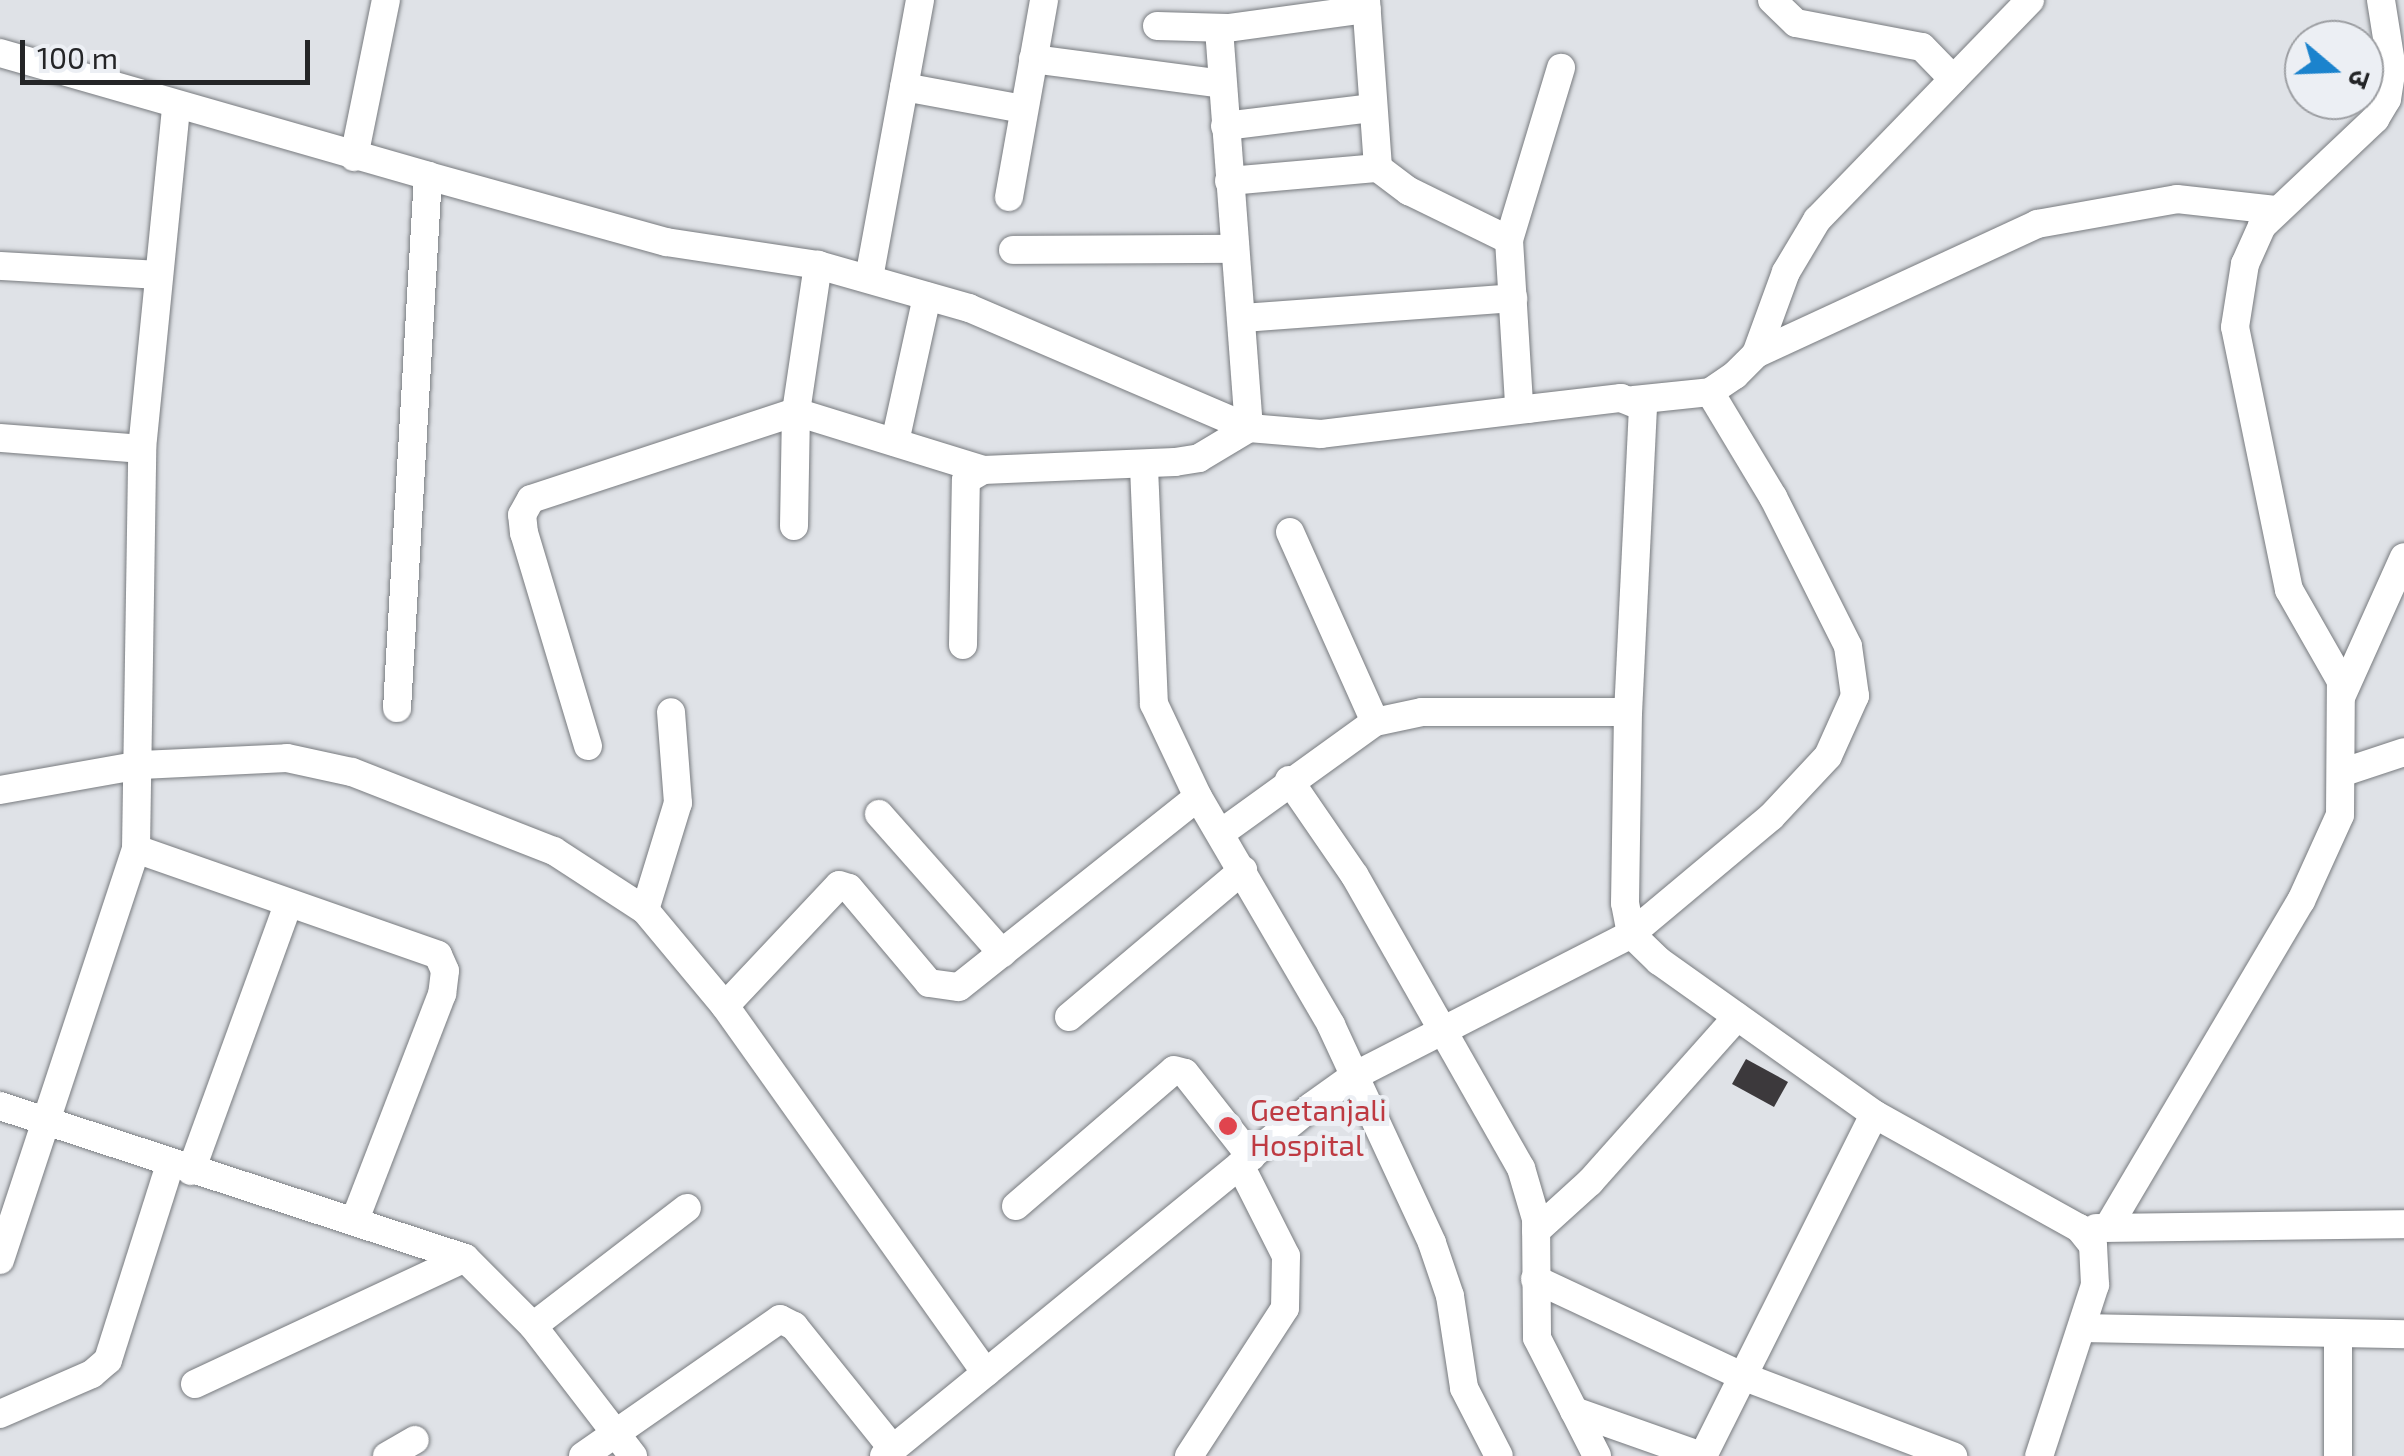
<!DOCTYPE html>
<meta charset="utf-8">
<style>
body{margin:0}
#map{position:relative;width:2404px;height:1456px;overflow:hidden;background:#dfe2e7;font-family:"Exo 2","Noto Sans Devanagari",sans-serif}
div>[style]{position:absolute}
.building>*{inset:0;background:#3c393c}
.roads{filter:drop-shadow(0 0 2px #787b7f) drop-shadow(0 0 2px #787b7f)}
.minor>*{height:28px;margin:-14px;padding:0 14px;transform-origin:14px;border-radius:14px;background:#fff}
.dots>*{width:28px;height:28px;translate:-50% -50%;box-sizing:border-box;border:5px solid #eceff4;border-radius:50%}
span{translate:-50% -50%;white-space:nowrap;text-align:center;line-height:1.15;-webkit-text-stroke:10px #eceff4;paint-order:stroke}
.health-label{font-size:30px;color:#be3a42}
.left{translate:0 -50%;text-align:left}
.north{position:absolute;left:2284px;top:20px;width:100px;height:100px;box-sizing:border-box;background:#eceff4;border:2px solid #9c9ea2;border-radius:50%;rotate:109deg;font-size:28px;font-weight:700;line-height:40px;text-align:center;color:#242527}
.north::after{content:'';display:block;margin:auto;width:35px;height:45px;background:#1b83cd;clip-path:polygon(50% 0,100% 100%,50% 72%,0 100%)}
.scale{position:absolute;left:20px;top:40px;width:290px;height:45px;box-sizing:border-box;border:5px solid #242527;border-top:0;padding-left:12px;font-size:30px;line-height:35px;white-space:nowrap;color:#242527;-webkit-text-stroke:8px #eceff4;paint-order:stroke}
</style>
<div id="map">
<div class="building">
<div style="clip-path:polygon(1746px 1059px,1788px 1082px,1774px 1107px,1732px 1084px)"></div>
</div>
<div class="roads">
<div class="minor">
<div style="left:1366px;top:0;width:168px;rotate:85.9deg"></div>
<div style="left:1378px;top:168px;width:39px;rotate:37deg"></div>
<div style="left:1409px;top:191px;width:111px;rotate:26.1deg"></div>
<div style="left:1509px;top:240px;width:164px;rotate:86.5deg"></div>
<div style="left:1519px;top:404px;width:9px;rotate:32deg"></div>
<div style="left:1527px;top:409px;width:95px;rotate:-6.7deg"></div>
<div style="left:1621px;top:398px;width:24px;rotate:22deg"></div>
<div style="left:1643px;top:407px;width:305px;rotate:92.8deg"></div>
<div style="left:1628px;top:712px;width:191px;rotate:90.9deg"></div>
<div style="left:1625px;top:903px;width:32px;rotate:79deg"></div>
<div style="left:1631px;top:934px;width:39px;rotate:44deg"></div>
<div style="left:1659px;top:961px;width:264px;rotate:35.4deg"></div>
<div style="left:1874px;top:1114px;width:235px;rotate:29.1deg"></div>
<div style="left:2079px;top:1228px;width:22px;rotate:51deg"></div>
<div style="left:2093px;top:1245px;width:40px;rotate:87.1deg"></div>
<div style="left:2095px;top:1285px;width:180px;rotate:108.1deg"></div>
<div style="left:1772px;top:0;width:33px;rotate:44deg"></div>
<div style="left:1796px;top:23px;width:128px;rotate:10.8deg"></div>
<div style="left:1922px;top:47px;width:45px;rotate:45.9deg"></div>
<div style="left:1157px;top:26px;width:71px;rotate:1.6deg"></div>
<div style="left:1228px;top:28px;width:140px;rotate:-7.8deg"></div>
<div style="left:0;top:53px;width:445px;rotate:16deg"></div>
<div style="left:428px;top:176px;width:533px;rotate:93.33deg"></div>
<div style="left:1033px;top:59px;width:191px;rotate:7.5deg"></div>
<div style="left:904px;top:87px;width:121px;rotate:10.5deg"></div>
<div style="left:1225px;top:126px;width:147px;rotate:-7deg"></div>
<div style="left:354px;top:157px;width:160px;rotate:-78.5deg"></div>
<div style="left:428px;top:176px;width:247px;rotate:15.5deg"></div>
<div style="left:666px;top:242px;width:154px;rotate:8.6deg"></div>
<div style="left:818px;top:265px;width:157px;rotate:15.9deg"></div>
<div style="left:969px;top:308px;width:305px;rotate:23.2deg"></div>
<div style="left:1249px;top:428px;width:72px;rotate:4.8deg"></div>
<div style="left:1321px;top:434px;width:208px;rotate:-6.9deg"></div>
<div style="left:1229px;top:181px;width:150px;rotate:-5deg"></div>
<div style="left:1009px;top:197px;width:200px;rotate:-79.9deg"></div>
<div style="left:1509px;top:240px;width:180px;rotate:-73.2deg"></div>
<div style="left:1013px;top:250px;width:220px;rotate:-0.3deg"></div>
<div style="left:0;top:266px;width:159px;rotate:3.2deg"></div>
<div style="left:869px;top:278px;width:283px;rotate:-79.6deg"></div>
<div style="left:1243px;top:318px;width:271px;rotate:-4.2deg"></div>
<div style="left:1756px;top:354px;width:310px;rotate:-24.8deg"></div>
<div style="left:2037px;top:224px;width:142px;rotate:-10.1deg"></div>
<div style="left:2177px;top:199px;width:99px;rotate:6.4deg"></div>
<div style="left:1634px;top:400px;width:76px;rotate:-6deg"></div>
<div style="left:1710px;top:392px;width:30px;rotate:-34deg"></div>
<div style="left:1735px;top:375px;width:30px;rotate:-45deg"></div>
<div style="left:1756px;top:354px;width:87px;rotate:-69.9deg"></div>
<div style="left:1786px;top:272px;width:61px;rotate:-59.2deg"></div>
<div style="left:1817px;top:220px;width:306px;rotate:-45.9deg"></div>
<div style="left:0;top:438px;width:142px;rotate:4.4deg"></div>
<div style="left:895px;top:442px;width:149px;rotate:-77.6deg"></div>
<div style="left:1144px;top:467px;width:237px;rotate:87.6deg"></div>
<div style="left:1154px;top:704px;width:103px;rotate:64.7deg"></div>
<div style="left:1198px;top:797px;width:264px;rotate:59.7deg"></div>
<div style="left:1331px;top:1025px;width:240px;rotate:65.1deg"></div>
<div style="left:1432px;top:1243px;width:56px;rotate:71.2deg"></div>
<div style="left:1450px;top:1296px;width:93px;rotate:81.3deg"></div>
<div style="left:1464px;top:1388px;width:76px;rotate:62.8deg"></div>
<div style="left:794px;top:526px;width:114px;rotate:-89deg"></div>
<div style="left:796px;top:412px;width:149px;rotate:-81.5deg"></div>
<div style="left:1290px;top:532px;width:208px;rotate:65.9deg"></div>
<div style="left:963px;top:645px;width:165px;rotate:-89deg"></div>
<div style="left:966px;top:480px;width:20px;rotate:-30deg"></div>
<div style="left:2342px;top:695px;width:151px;rotate:-65.8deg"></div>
<div style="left:588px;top:746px;width:222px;rotate:-106.7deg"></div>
<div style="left:524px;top:533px;width:18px;rotate:-96deg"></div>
<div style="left:522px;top:515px;width:18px;rotate:-61deg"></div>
<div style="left:531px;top:499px;width:279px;rotate:-18.2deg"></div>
<div style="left:796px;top:412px;width:196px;rotate:17.2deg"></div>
<div style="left:983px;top:470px;width:192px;rotate:-2.4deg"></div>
<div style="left:1175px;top:462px;width:24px;rotate:-9deg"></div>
<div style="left:1199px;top:458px;width:58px;rotate:-31deg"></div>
<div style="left:1249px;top:428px;width:400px;rotate:-94.3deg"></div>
<div style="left:2341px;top:773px;width:66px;rotate:-18.4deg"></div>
<div style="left:1289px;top:780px;width:116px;rotate:55.5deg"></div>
<div style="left:1355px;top:876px;width:336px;rotate:60.4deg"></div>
<div style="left:1521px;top:1168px;width:53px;rotate:73.6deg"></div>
<div style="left:1536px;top:1219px;width:119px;rotate:89.5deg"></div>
<div style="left:1537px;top:1338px;width:132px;rotate:63deg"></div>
<div style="left:0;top:790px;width:143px;rotate:-10.1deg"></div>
<div style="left:141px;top:765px;width:146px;rotate:-2.7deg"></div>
<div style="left:287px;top:758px;width:66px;rotate:12.2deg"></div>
<div style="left:352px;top:772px;width:217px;rotate:21.4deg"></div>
<div style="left:554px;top:851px;width:108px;rotate:33deg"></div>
<div style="left:645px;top:910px;width:125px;rotate:50.2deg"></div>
<div style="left:725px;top:1006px;width:450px;rotate:54.6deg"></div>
<div style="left:879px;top:814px;width:186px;rotate:48.5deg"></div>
<div style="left:1221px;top:833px;width:190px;rotate:-35.8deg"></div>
<div style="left:1375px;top:722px;width:48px;rotate:-12deg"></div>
<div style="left:1422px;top:712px;width:206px"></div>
<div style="left:136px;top:849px;width:320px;rotate:19.3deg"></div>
<div style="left:438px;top:955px;width:17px;rotate:66deg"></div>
<div style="left:445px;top:971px;width:23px;rotate:97deg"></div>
<div style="left:442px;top:994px;width:242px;rotate:111.1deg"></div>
<div style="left:645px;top:910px;width:112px;rotate:-72.9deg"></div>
<div style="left:678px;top:803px;width:91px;rotate:-94.4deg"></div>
<div style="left:725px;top:1006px;width:166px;rotate:-46.7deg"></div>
<div style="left:839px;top:885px;width:10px;rotate:17deg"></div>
<div style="left:849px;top:888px;width:124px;rotate:49.9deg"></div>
<div style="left:929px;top:983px;width:30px;rotate:8deg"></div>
<div style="left:959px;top:987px;width:305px;rotate:-38.5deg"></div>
<div style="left:1069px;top:1017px;width:228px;rotate:-40.2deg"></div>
<div style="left:0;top:1106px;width:489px;rotate:18.1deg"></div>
<div style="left:465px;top:1258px;width:96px;rotate:45deg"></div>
<div style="left:533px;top:1326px;width:164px;rotate:52.4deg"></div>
<div style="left:191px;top:1171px;width:284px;rotate:-70deg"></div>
<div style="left:1016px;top:1206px;width:208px;rotate:-40.7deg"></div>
<div style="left:1174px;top:1070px;width:11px;rotate:15deg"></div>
<div style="left:1185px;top:1073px;width:107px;rotate:51.8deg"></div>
<div style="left:2108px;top:1227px;width:379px;rotate:-59.4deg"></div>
<div style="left:2301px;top:901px;width:94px;rotate:-65.6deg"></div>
<div style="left:2340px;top:815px;width:134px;rotate:-89.6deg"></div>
<div style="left:2341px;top:681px;width:105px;rotate:-119.7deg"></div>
<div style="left:2289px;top:590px;width:268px;rotate:-101.6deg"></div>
<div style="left:2235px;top:327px;width:64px;rotate:-81deg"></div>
<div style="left:2245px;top:264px;width:42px;rotate:-65.9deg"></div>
<div style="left:2262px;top:226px;width:156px;rotate:-43.4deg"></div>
<div style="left:2375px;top:119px;width:23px;rotate:-59deg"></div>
<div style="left:2387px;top:99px;width:30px;rotate:-81deg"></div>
<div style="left:2392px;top:69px;width:70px;rotate:-99.1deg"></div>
<div style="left:2096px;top:1228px;width:308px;rotate:-0.7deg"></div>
<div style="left:1536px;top:1231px;width:73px;rotate:-42.2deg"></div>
<div style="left:1590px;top:1182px;width:221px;rotate:-48.3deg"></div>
<div style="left:0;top:1260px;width:433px;rotate:-71.7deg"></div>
<div style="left:136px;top:849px;width:400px;rotate:-89.1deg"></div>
<div style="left:142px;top:449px;width:344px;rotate:-84.3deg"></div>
<div style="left:1535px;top:1279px;width:229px;rotate:25.1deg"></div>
<div style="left:1742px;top:1376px;width:226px;rotate:20.8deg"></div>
<div style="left:533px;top:1326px;width:194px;rotate:-37.5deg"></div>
<div style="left:2082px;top:1328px;width:322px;rotate:1.1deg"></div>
<div style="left:195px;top:1384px;width:298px;rotate:-25deg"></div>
<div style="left:1574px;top:1411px;width:135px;rotate:19.5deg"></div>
<div style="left:0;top:1414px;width:100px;rotate:-23.5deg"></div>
<div style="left:92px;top:1374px;width:21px;rotate:-41deg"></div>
<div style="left:108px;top:1360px;width:206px;rotate:-72.4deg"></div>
<div style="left:387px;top:1456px;width:32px;rotate:-30deg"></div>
<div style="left:583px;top:1456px;width:240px;rotate:-34.8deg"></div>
<div style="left:780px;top:1319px;width:16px;rotate:27deg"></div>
<div style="left:794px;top:1326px;width:158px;rotate:51.2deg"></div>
<div style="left:884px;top:1456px;width:553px;rotate:-39.27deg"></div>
<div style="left:1312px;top:1106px;width:52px;rotate:-35.5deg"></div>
<div style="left:1354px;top:1076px;width:311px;rotate:-27.1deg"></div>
<div style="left:1631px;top:934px;width:182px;rotate:-39.9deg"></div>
<div style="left:1771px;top:817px;width:83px;rotate:-46.9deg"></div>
<div style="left:1828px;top:756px;width:66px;rotate:-65.8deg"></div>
<div style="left:1855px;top:696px;width:50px;rotate:-98deg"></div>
<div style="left:1848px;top:646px;width:167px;rotate:-116.7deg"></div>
<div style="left:1773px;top:497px;width:122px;rotate:-121deg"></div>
<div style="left:1189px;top:1456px;width:176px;rotate:-57deg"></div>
<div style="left:1285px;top:1308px;width:52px;rotate:-88.9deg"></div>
<div style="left:1286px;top:1256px;width:102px;rotate:-116.8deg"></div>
<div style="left:1703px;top:1456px;width:382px;rotate:-63.4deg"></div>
<div style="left:2338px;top:1456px;width:123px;rotate:-90deg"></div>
</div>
</div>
<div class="dots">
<div style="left:1228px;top:1126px;background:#e0444e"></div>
</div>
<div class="health-label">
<span class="left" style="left:1250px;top:1126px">Geetanjali<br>Hospital</span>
</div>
<div class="north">उ</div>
<div class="scale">100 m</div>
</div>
